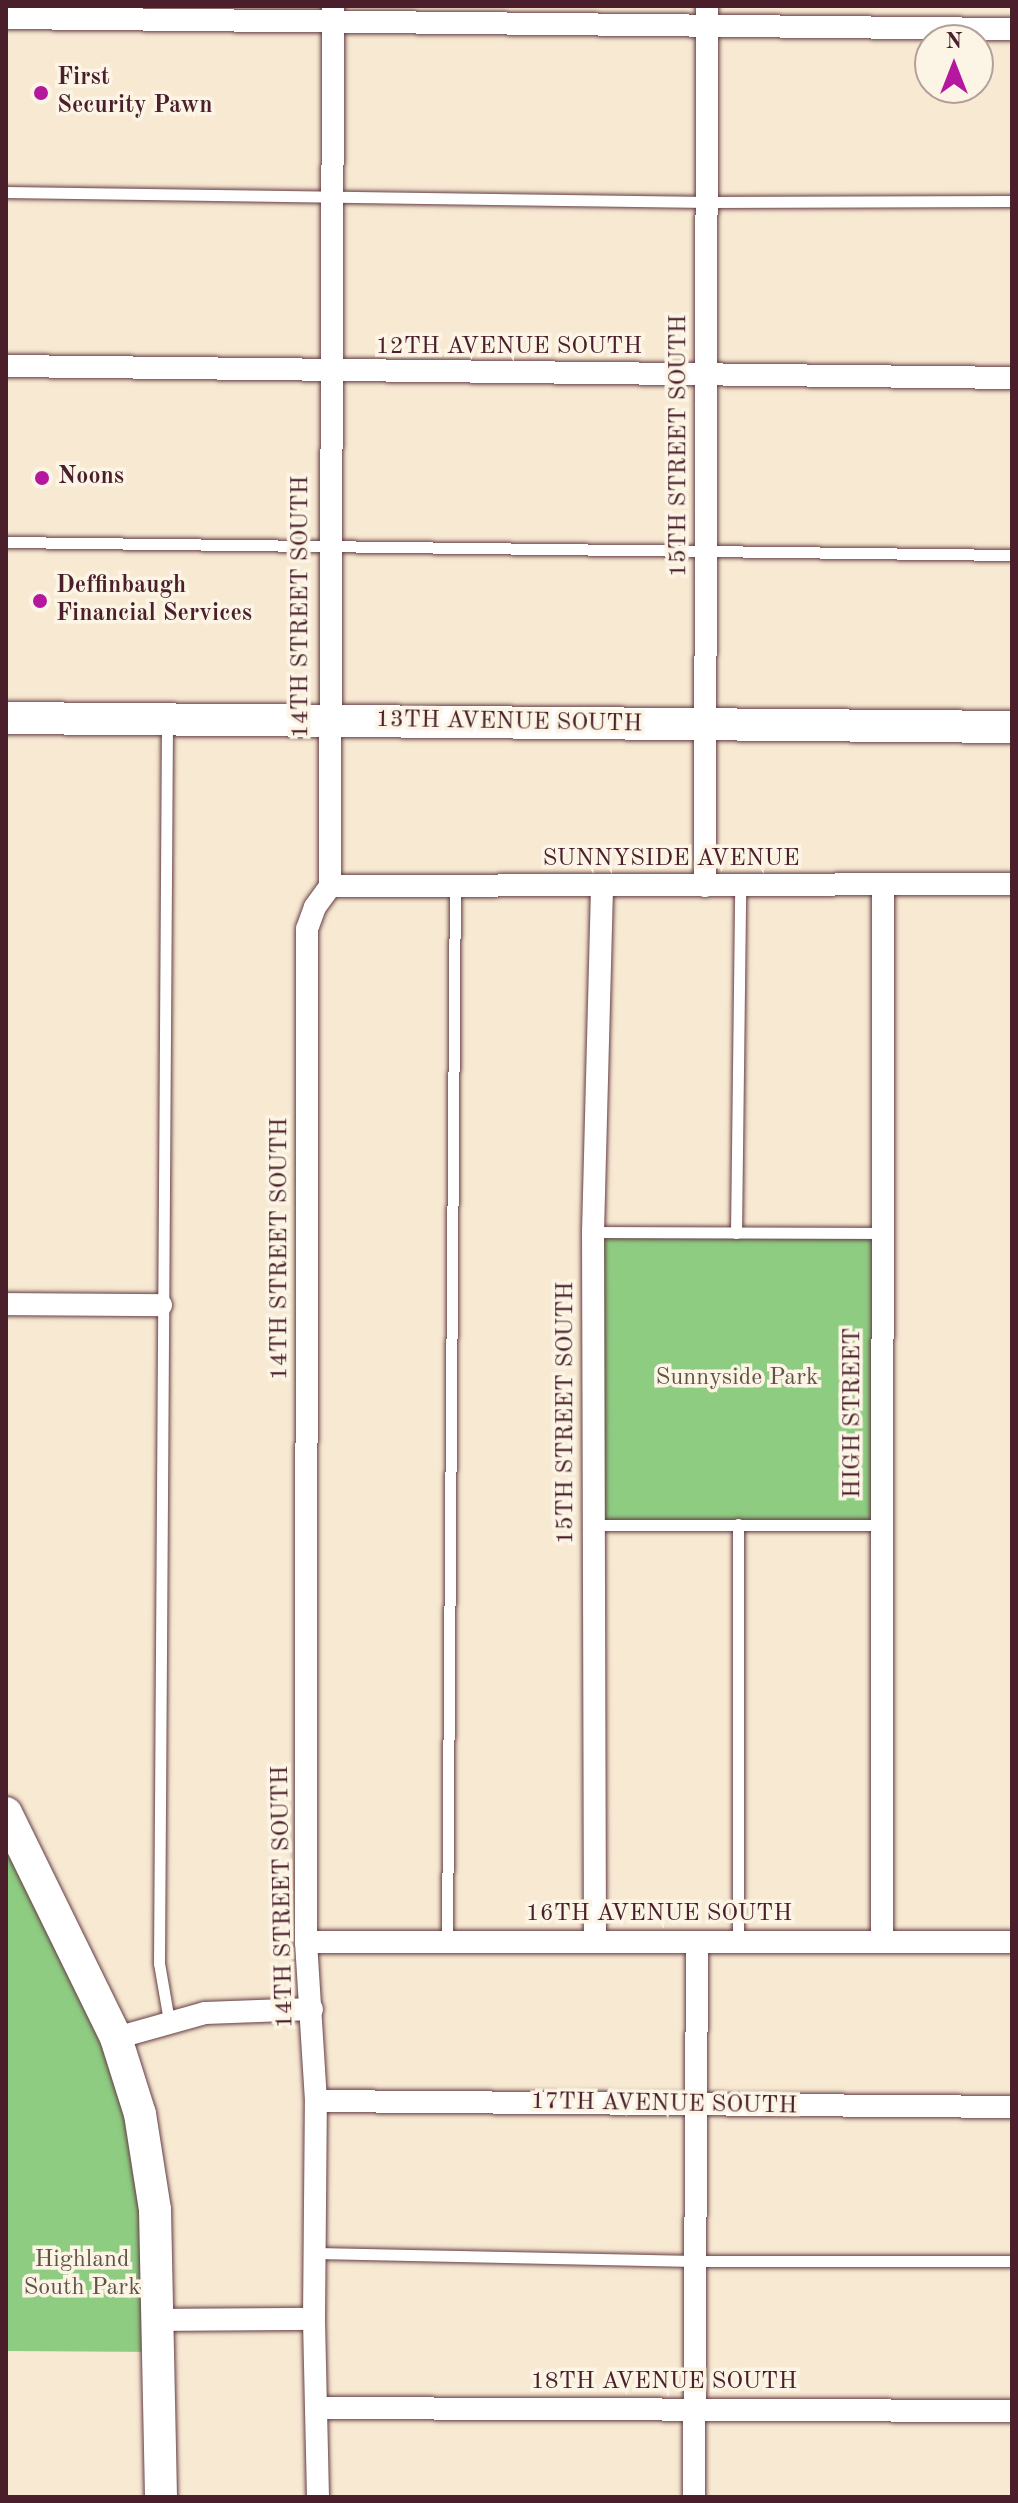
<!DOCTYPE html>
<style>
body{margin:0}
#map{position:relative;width:1018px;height:2503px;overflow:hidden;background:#f8e9d2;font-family:"Old Standard TT",serif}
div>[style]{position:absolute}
.green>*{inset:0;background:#8ecc82}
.roads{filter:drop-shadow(0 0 2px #643d44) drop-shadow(0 0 2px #643d44)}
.lane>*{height:11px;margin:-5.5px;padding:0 5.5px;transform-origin:5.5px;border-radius:5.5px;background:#fff}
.street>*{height:22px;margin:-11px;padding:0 11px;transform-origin:11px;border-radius:11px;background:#fff}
.secondary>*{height:32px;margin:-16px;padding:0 16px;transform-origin:16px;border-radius:16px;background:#fff}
.dots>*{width:22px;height:22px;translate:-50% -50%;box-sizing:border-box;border:4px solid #fcf5e5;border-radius:50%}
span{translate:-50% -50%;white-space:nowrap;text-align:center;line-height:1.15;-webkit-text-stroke:7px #fcf5e5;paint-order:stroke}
.poi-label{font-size:24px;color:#4a1f2b;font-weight:700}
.left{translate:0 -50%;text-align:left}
.street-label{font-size:24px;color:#4a1f2b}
.park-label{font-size:24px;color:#5e5345}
.frame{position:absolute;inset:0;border:8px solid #4a1f2b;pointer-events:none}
.north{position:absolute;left:914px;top:24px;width:80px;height:80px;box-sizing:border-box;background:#fcf5e5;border:2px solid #b59f9b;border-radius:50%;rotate:0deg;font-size:22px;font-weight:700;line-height:32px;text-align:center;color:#4a1f2b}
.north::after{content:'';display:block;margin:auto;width:28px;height:36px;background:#b5179e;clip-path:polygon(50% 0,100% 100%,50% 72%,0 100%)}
</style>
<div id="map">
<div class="green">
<div style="clip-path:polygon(593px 1232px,880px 1233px,880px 1525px,593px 1525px)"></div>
<div style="clip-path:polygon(6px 1825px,116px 2038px,160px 2352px,6px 2351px)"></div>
</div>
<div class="roads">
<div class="lane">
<div style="left:6px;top:192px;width:702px;rotate:0.82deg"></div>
<div style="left:708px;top:202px;width:304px;rotate:-0.2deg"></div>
<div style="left:6px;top:542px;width:1006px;rotate:0.74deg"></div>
<div style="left:167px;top:723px;width:1240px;rotate:90.37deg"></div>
<div style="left:159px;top:1963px;width:59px;rotate:80.2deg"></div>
<div style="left:593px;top:1232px;width:287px;rotate:0.2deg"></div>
<div style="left:736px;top:1233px;width:347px;rotate:-89.3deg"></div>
<div style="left:593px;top:1525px;width:287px"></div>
<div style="left:447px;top:1941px;width:1055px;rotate:-89.57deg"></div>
<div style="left:738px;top:1942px;width:418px;rotate:-90deg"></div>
<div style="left:316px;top:2253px;width:379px;rotate:1.2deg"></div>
<div style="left:695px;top:2261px;width:317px"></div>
</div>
<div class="street">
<div style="left:6px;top:18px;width:1006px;rotate:0.63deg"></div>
<div style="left:6px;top:366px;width:1006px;rotate:0.68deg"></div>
<div style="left:330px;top:886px;width:682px;rotate:-0.17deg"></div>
<div style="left:705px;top:886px;width:880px;rotate:-89.87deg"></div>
<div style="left:6px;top:1304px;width:155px;rotate:0.4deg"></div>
<div style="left:595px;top:1941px;width:709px;rotate:-90.16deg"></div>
<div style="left:593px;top:1232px;width:345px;rotate:-88.5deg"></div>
<div style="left:306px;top:1942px;width:706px"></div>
<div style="left:882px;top:1942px;width:1057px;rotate:-89.95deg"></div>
<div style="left:116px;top:2038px;width:92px;rotate:-15.7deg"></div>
<div style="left:205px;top:2013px;width:107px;rotate:-2.1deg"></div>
<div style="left:316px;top:2101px;width:696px;rotate:0.49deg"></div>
<div style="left:160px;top:2320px;width:154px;rotate:-0.4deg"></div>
<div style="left:316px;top:2408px;width:696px;rotate:0.25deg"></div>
<div style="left:318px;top:2497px;width:178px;rotate:-91.3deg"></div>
<div style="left:314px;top:2319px;width:218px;rotate:-89.5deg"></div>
<div style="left:316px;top:2101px;width:159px;rotate:-93.6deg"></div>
<div style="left:306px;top:1942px;width:1013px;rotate:-89.94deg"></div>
<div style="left:307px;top:929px;width:23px;rotate:-70deg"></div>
<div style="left:315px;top:907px;width:26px;rotate:-54deg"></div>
<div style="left:330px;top:886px;width:880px;rotate:-89.8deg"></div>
<div style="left:694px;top:2497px;width:555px;rotate:-89.69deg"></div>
</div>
<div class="secondary">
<div style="left:6px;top:718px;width:1006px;rotate:0.51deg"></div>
<div style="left:6px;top:1813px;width:250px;rotate:63.9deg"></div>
<div style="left:116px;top:2038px;width:80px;rotate:72.5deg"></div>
<div style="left:140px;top:2114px;width:97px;rotate:81.1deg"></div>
<div style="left:155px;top:2210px;width:287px;rotate:88.8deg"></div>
</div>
</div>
<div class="dots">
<div style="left:41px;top:93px;background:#b5179e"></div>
<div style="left:42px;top:478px;background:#b5179e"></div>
<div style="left:40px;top:601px;background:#b5179e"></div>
</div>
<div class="poi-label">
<span class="left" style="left:57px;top:93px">First<br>Security Pawn</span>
<span class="left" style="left:58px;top:478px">Noons</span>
<span class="left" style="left:56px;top:601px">Deffinbaugh<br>Financial Services</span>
</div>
<div class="street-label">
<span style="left:509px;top:348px">12TH AVENUE SOUTH</span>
<span style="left:680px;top:446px;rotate:-90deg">15TH STREET SOUTH</span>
<span style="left:302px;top:607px;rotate:-90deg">14TH STREET SOUTH</span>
<span style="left:509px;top:723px;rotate:1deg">13TH AVENUE SOUTH</span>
<span style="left:671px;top:860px">SUNNYSIDE AVENUE</span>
<span style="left:281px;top:1249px;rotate:-90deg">14TH STREET SOUTH</span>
<span style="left:567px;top:1413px;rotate:-90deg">15TH STREET SOUTH</span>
<span style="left:854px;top:1413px;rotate:-90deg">HIGH STREET</span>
<span style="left:284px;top:1897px;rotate:-91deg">14TH STREET SOUTH</span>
<span style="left:659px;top:1915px">16TH AVENUE SOUTH</span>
<span style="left:664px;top:2105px;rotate:1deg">17TH AVENUE SOUTH</span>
<span style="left:664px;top:2383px">18TH AVENUE SOUTH</span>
</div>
<div class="park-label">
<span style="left:737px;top:1379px">Sunnyside Park</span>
<span style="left:82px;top:2275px">Highland<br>South Park</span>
</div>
<div class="frame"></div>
<div class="north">N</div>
</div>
